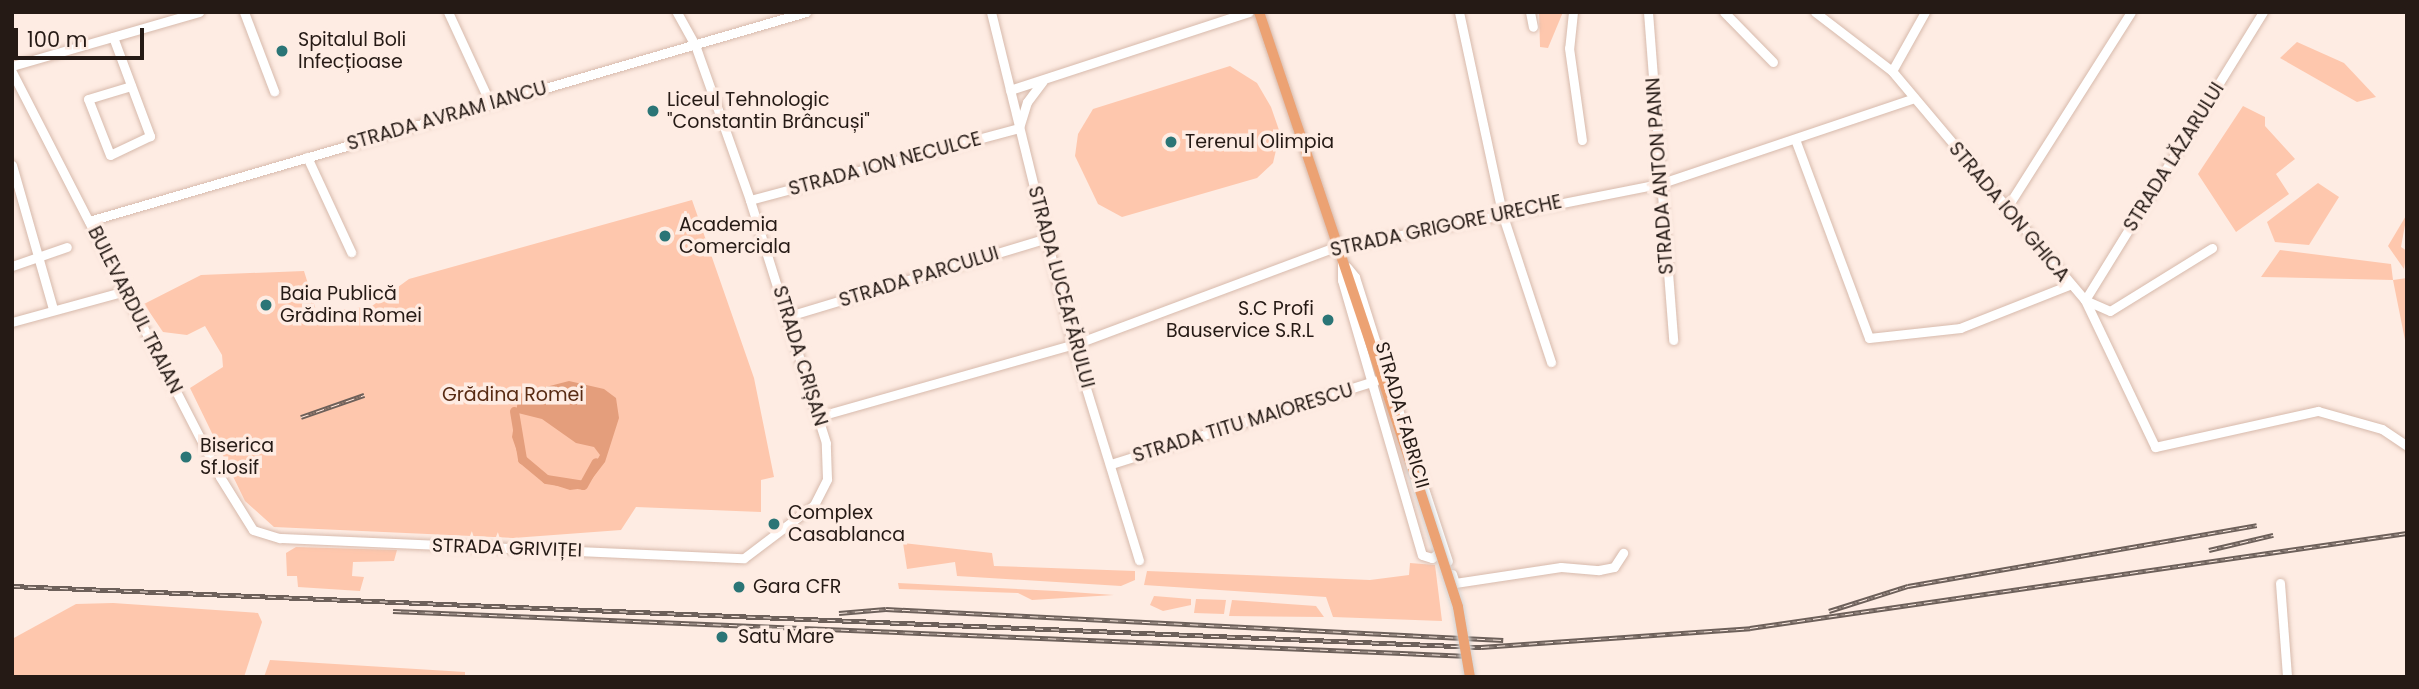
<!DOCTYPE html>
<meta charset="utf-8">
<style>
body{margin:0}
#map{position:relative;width:2419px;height:689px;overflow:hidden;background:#feece3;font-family:Poppins,sans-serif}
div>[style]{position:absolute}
.green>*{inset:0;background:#fec7ad}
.water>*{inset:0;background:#e49e7c}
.canal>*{height:9px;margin:-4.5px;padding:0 4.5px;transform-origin:4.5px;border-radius:4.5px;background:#e49e7c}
.roads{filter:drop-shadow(0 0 2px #d7baac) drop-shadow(0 0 2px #d7baac)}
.minor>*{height:9px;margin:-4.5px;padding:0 4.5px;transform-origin:4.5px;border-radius:4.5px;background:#fff}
.major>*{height:10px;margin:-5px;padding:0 5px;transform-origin:5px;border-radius:5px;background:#eca273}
.rail>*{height:5px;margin-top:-2.5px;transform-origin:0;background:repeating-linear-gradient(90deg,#feece3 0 8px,#6d605a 0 16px);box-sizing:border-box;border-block:2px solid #6d605a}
.bridges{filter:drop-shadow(0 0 2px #d3d1d0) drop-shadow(0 0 2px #d3d1d0)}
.major-bridge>*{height:10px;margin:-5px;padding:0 5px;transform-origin:5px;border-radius:5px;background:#eca273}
.dots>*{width:19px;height:19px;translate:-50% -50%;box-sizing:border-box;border:4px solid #feece3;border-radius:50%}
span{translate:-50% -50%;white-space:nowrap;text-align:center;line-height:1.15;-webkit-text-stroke:7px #feece3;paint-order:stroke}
.poi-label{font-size:19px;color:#251a15}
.left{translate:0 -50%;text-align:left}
.right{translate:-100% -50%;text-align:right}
.street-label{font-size:19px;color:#251a15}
.park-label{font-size:19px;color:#582b13}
.frame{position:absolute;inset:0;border:14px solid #251a15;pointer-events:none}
.scale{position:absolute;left:14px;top:28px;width:130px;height:32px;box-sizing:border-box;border:4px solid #251a15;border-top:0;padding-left:9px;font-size:21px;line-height:24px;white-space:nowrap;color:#251a15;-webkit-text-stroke:5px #feece3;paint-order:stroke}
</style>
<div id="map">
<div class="green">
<div style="clip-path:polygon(1539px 12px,1563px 12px,1548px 48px,1540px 47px)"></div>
<div style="clip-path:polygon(2297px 42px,2344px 63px,2376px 97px,2357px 102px,2280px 58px)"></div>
<div style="clip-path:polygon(1230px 66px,1257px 83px,1271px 107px,1280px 133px,1273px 163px,1257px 178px,1122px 217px,1098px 204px,1075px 156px,1078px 134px,1093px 109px)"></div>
<div style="clip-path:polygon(2243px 106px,2265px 117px,2265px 126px,2295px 159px,2276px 174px,2289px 194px,2236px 232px,2198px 174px)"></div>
<div style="clip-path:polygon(2318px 183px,2339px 197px,2309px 245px,2275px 242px,2267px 222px)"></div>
<div style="clip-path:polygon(692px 200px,754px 378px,774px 477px,761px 480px,761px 512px,636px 507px,621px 530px,513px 538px,274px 527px,245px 501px,190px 388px,223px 367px,222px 355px,205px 326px,187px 335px,163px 332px,144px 304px,201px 275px,304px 271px,317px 313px,372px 306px,409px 279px)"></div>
<div style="clip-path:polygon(2407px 214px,2401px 247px,2407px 251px,2404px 269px,2388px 246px)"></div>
<div style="clip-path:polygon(2280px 250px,2391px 264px,2393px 280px,2407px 278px,2407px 350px,2393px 280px,2261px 277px)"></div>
<div style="clip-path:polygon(903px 543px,992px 553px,994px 566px,1135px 571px,1135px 580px,1121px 586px,957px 576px,955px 562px,907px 569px)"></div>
<div style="clip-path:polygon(296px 547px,397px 550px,394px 561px,353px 562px,352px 576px,364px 577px,360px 591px,298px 587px,297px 576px,287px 576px,286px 553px)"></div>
<div style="clip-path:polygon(1410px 563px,1435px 565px,1442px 621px,1333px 617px,1326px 597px,1144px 585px,1147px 571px,1370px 580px,1409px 575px)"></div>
<div style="clip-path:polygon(898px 583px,1056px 591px,1114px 595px,1032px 600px,1018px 593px,899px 589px)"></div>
<div style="clip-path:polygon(1154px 596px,1191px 599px,1191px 605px,1163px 611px,1150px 605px)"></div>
<div style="clip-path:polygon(1196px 599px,1226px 600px,1224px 614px,1194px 613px)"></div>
<div style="clip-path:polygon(1232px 600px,1316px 606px,1324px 617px,1229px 616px)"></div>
<div style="clip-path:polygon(113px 603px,258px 613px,262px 622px,244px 677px,12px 677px,12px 639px,76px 604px)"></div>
<div style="clip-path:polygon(270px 660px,465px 672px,465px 677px,264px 677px)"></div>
</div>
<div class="water">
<div style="clip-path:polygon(evenodd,569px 381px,604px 389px,616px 398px,619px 418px,605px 462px,585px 488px,570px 490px,545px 482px,520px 460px,512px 437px,519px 394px,569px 381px,514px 412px,542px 419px,576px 443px,594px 447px,600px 455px,583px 485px,546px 479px,522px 459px,514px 412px)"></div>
</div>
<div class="canal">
<div style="left:514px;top:411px;width:49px;rotate:80.5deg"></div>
<div style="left:522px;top:459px;width:31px;rotate:40deg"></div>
<div style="left:546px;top:479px;width:37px;rotate:9deg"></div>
<div style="left:583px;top:485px;width:26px;rotate:-61deg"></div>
</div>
<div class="roads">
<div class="minor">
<div style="left:244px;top:12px;width:85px;rotate:69.2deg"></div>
<div style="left:448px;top:12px;width:100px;rotate:65.2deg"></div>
<div style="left:991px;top:12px;width:347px;rotate:76.2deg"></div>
<div style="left:1074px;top:349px;width:221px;rotate:72.9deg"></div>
<div style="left:1459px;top:12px;width:206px;rotate:77.9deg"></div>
<div style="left:1502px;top:213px;width:157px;rotate:71.8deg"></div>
<div style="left:1530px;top:12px;width:15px;rotate:79deg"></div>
<div style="left:1573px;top:12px;width:36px;rotate:96deg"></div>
<div style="left:1569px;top:48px;width:93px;rotate:82deg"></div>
<div style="left:1648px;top:12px;width:329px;rotate:85.6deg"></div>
<div style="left:1724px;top:12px;width:70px;rotate:45.6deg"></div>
<div style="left:1815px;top:12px;width:97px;rotate:37.5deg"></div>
<div style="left:1892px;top:71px;width:299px;rotate:49.9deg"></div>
<div style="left:2085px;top:300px;width:163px;rotate:64.5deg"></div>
<div style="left:2155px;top:447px;width:167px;rotate:-12.5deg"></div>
<div style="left:2318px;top:411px;width:66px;rotate:15.7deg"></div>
<div style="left:2382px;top:429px;width:30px;rotate:34deg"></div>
<div style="left:113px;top:37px;width:106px;rotate:69.5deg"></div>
<div style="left:150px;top:136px;width:44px;rotate:154.6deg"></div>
<div style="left:110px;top:155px;width:60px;rotate:-111.4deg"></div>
<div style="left:88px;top:99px;width:45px;rotate:-16.8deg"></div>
<div style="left:12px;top:66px;width:195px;rotate:-16.1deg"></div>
<div style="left:1892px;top:71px;width:68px;rotate:-60.8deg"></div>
<div style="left:12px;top:72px;width:455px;rotate:62.8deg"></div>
<div style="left:220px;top:477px;width:62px;rotate:58.1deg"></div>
<div style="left:253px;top:530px;width:28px;rotate:17deg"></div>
<div style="left:280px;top:538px;width:464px;rotate:2.5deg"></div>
<div style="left:744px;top:558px;width:88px;rotate:-37.1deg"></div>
<div style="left:814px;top:505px;width:29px;rotate:-63deg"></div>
<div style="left:827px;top:479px;width:36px;rotate:-92deg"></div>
<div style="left:826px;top:443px;width:255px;rotate:-107.4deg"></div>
<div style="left:750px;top:200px;width:164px;rotate:-109.5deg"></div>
<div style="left:695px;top:45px;width:38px;rotate:-119deg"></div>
<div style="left:1010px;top:90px;width:251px;rotate:-18.1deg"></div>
<div style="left:1795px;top:139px;width:212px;rotate:69.6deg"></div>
<div style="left:1869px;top:338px;width:92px;rotate:-6.3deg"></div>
<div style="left:1960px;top:328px;width:117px;rotate:-21.5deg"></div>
<div style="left:307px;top:157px;width:105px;rotate:65.1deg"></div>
<div style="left:12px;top:165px;width:150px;rotate:74.1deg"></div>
<div style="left:750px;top:200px;width:278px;rotate:-15deg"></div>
<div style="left:1019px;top:128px;width:27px;rotate:-73deg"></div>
<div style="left:1027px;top:102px;width:26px;rotate:-53deg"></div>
<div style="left:2006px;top:209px;width:233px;rotate:-57.6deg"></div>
<div style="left:89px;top:221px;width:747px;rotate:-16.25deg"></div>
<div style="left:1342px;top:263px;width:17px;rotate:90deg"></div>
<div style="left:1342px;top:280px;width:286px;rotate:73.8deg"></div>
<div style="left:1422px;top:555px;width:10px;rotate:17deg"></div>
<div style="left:1432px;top:558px;width:14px;rotate:-39deg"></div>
<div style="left:12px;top:266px;width:58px;rotate:-19.1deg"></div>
<div style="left:1347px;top:267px;width:13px;rotate:51deg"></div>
<div style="left:1355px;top:277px;width:103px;rotate:72.4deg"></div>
<div style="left:2085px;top:300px;width:339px;rotate:-58.3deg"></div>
<div style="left:2085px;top:300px;width:27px;rotate:24deg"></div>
<div style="left:2110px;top:311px;width:120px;rotate:-31.7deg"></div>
<div style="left:789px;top:316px;width:270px;rotate:-16.8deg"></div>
<div style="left:12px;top:322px;width:117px;rotate:-15.3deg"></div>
<div style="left:1392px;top:391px;width:179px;rotate:71.8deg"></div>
<div style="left:820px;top:416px;width:271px;rotate:-15.8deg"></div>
<div style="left:1081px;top:342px;width:266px;rotate:-20.5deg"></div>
<div style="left:1330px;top:249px;width:335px;rotate:-11.2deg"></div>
<div style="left:1659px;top:184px;width:269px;rotate:-18.6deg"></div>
<div style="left:1111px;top:464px;width:277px;rotate:-17.5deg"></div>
<div style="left:1452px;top:574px;width:9px;rotate:72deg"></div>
<div style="left:1455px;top:583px;width:107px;rotate:-8.6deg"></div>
<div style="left:1561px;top:567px;width:38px;rotate:5deg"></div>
<div style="left:1599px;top:570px;width:15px;rotate:-11deg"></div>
<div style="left:1614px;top:567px;width:17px;rotate:-57deg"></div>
<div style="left:2280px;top:583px;width:94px;rotate:85.7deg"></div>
</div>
<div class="major">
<div style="left:1259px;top:12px;width:482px;rotate:71.4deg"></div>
</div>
</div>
<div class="rail">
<div style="left:301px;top:417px;width:67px;rotate:-19.2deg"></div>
<div style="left:2209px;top:550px;width:66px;rotate:-13.2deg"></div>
<div style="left:12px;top:586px;width:1470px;rotate:2.38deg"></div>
<div style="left:1481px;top:647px;width:270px;rotate:-4deg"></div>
<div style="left:1750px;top:628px;width:664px;rotate:-8.23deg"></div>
<div style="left:393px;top:611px;width:1077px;rotate:2.39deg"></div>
<div style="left:1829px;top:611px;width:83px;rotate:-17.6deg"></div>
<div style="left:1908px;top:586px;width:354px;rotate:-9.9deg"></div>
<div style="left:839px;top:613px;width:47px;rotate:-4.9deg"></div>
<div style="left:886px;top:609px;width:618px;rotate:2.88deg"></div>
</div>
<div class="bridges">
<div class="major-bridge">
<div style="left:1413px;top:469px;width:145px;rotate:71.9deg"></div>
<div style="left:1458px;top:607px;width:71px;rotate:80.3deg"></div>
</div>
</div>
<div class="dots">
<div style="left:282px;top:51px;background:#2b7576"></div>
<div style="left:653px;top:111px;background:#2b7576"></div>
<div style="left:1171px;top:142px;background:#2b7576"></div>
<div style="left:665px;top:236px;background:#2b7576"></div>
<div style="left:266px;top:305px;background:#2b7576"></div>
<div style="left:1328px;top:320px;background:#2b7576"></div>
<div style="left:186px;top:457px;background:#2b7576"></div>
<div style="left:774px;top:524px;background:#2b7576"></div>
<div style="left:739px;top:587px;background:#2b7576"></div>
<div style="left:722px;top:637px;background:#2b7576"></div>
</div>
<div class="poi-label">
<span class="left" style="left:298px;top:51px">Spitalul Boli<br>Infecțioase</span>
<span class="left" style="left:667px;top:111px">Liceul Tehnologic<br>"Constantin Brâncuși"</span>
<span class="left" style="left:1185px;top:142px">Terenul Olimpia</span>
<span class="left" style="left:679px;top:236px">Academia<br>Comerciala</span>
<span class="left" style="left:280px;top:305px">Baia Publică<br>Grădina Romei</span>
<span class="right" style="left:1314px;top:320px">S.C Profi<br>Bauservice S.R.L</span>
<span class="left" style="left:200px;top:457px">Biserica<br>Sf.Iosif</span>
<span class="left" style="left:788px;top:524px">Complex<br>Casablanca</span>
<span class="left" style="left:753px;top:587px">Gara CFR</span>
<span class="left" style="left:738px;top:637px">Satu Mare</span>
</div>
<div class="street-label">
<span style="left:447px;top:116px;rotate:-16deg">STRADA AVRAM IANCU</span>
<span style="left:2174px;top:157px;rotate:-58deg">STRADA LĂZARULUI</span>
<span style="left:885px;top:164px;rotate:-15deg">STRADA ION NECULCE</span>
<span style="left:1660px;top:176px;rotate:-94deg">STRADA ANTON PANN</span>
<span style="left:2009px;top:212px;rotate:50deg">STRADA ION GHICA</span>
<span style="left:1446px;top:226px;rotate:-12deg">STRADA GRIGORE URECHE</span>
<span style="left:919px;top:277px;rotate:-17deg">STRADA PARCULUI</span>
<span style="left:1061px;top:287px;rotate:75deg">STRADA LUCEAFĂRULUI</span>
<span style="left:135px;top:310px;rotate:63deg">BULEVARDUL TRAIAN</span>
<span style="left:800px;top:356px;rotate:73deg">STRADA CRIȘAN</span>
<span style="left:1402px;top:415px;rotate:74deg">STRADA FABRICII</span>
<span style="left:1243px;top:423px;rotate:-17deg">STRADA TITU MAIORESCU</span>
<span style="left:507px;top:548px;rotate:2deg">STRADA GRIVIȚEI</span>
</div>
<div class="park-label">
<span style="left:513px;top:395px">Grădina Romei</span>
</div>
<div class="frame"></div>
<div class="scale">100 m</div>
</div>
